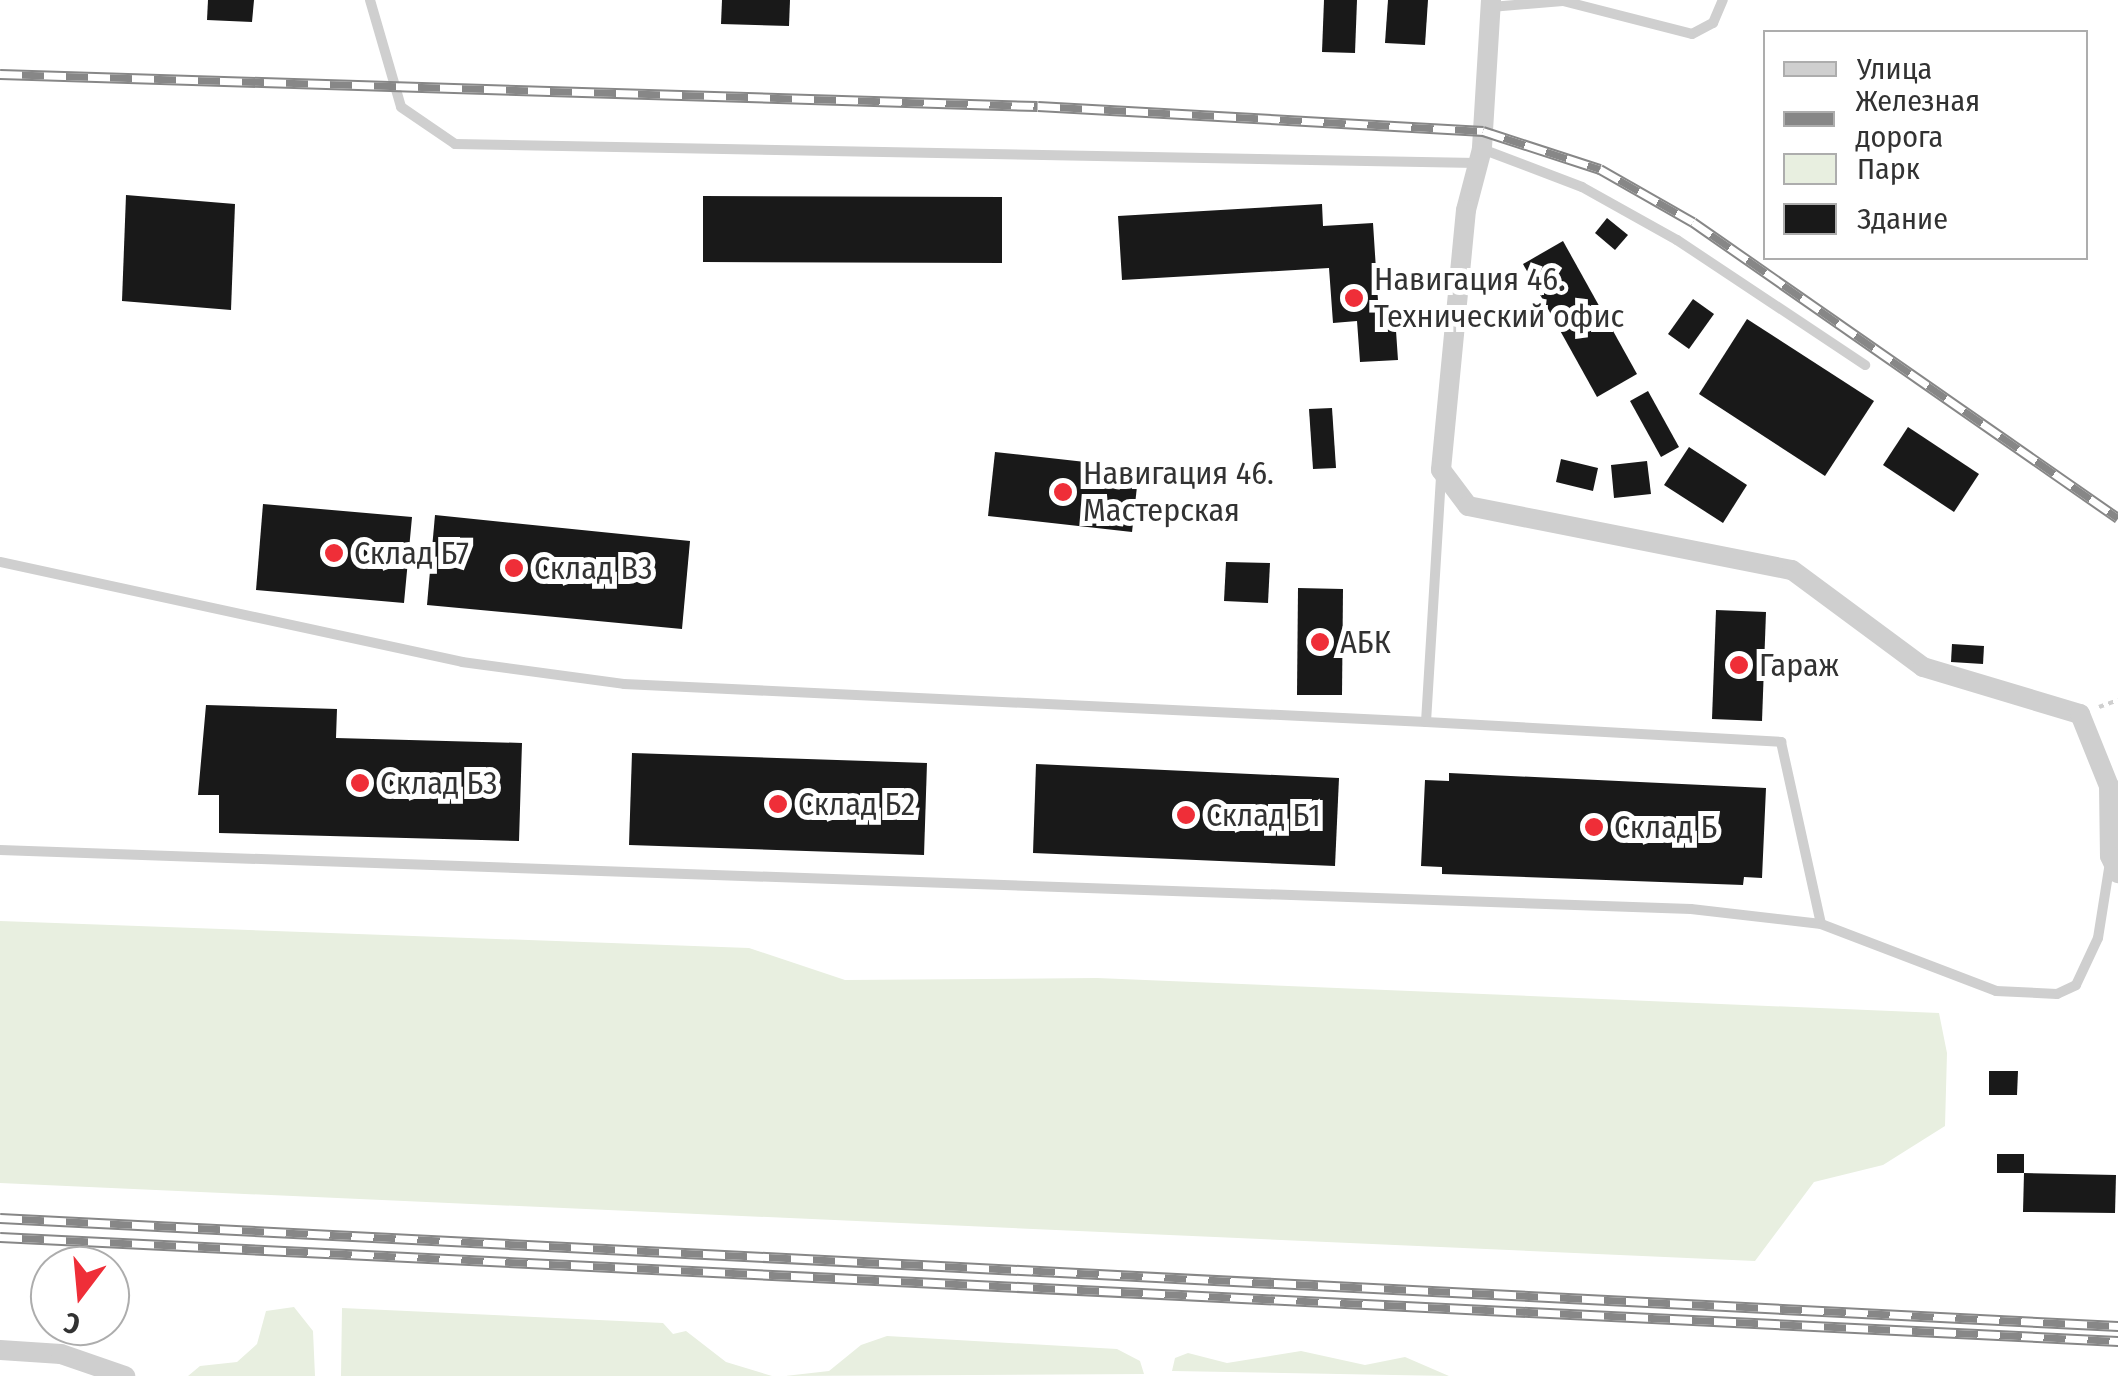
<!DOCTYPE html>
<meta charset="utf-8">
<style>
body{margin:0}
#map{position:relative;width:2118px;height:1376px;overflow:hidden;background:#fff;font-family:"Fira Sans Condensed",sans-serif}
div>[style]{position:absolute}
.green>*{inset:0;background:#e8efe0}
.building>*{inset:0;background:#191919}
.path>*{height:4px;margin-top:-2px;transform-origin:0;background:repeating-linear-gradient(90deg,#cfcfcf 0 5px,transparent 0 10px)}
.lane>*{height:10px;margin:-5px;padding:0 5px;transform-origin:5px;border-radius:5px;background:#cfcfcf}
.street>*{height:20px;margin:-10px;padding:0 10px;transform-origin:10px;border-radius:10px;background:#cfcfcf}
.rail>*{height:11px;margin-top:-5.5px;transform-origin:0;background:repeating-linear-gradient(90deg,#fff 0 22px,#878787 0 44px);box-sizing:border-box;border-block:2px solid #878787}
.dots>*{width:28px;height:28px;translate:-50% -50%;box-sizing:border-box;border:5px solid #fff;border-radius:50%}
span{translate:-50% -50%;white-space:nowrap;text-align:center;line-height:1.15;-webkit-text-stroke:10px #fff;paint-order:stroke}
.poi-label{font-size:32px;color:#323232}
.left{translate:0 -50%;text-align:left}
.legend{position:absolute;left:1763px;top:30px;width:325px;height:230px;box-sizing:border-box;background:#fff;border:2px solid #adadad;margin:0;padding:12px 18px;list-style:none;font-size:30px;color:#323232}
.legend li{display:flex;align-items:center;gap:20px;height:50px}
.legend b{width:50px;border:2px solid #adadad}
.north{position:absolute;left:30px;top:1246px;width:100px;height:100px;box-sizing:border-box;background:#fff;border:2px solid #adadad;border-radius:50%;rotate:196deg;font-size:28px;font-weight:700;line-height:40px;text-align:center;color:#323232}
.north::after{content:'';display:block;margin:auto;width:35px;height:45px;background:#ef2e38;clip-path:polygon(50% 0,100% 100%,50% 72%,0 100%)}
</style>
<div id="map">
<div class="green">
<div style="clip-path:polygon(0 921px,749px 948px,845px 980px,1097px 978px,1939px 1013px,1947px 1053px,1945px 1126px,1883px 1165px,1814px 1182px,1755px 1261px,0 1183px)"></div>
<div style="clip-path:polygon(294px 1307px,313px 1331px,315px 1376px,188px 1376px,200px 1366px,237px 1362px,257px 1344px,266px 1311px)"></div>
<div style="clip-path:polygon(342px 1308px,663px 1323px,673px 1334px,686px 1331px,726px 1362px,772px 1376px,341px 1376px)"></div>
<div style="clip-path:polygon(887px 1336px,1117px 1349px,1140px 1361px,1144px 1374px,785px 1376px,829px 1371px,861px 1345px)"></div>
<div style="clip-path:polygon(1301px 1351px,1365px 1365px,1405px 1357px,1449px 1376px,1172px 1371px,1175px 1358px,1188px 1353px,1227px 1363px)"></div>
</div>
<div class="building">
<div style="clip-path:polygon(208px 0,254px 0,252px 22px,207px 20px)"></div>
<div style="clip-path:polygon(722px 0,790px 0,789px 26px,721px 24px)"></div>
<div style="clip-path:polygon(1324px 0,1357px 0,1355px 53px,1322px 52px)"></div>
<div style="clip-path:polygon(1388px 0,1428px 0,1425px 45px,1385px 43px)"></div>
<div style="clip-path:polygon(126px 195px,235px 204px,231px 310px,122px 301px)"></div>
<div style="clip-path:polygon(703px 196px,1002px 197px,1002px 263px,703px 262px)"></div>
<div style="clip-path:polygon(1322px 204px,1323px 226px,1373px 223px,1379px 316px,1395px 316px,1398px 360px,1360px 362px,1357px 321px,1333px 323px,1329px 268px,1122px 280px,1118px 216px)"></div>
<div style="clip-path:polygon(1607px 218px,1628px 235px,1615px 250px,1595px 233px)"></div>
<div style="clip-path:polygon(1563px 241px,1637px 374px,1597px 397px,1523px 264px)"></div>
<div style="clip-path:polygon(1693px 299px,1714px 314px,1689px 349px,1668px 334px)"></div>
<div style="clip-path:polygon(1747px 319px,1874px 401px,1825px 476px,1699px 394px)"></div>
<div style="clip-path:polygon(1648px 391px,1679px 447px,1661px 457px,1630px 401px)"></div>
<div style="clip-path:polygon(1332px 408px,1336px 468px,1313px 469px,1309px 409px)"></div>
<div style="clip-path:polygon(1908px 427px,1979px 474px,1954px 512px,1883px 465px)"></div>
<div style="clip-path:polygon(1689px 447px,1747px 485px,1723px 523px,1664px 485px)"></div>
<div style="clip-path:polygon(995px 452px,1139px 468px,1132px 532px,988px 516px)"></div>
<div style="clip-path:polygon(1561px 459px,1598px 468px,1593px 491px,1556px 482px)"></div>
<div style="clip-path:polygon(1647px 461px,1651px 494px,1614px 498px,1611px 465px)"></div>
<div style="clip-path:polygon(263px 504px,412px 517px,404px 603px,256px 590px)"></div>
<div style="clip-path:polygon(435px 515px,690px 541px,682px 629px,427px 605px)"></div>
<div style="clip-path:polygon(1226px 562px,1270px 563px,1268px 603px,1224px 601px)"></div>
<div style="clip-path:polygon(1298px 588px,1343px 589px,1342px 695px,1297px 695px)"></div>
<div style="clip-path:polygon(1716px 610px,1766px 612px,1762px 721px,1712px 719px)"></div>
<div style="clip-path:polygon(1952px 644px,1984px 646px,1983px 664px,1951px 662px)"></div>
<div style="clip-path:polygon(206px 705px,337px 709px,336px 738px,522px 743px,519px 841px,219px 833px,219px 795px,198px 795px)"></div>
<div style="clip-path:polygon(632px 753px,927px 763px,924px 855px,629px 845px)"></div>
<div style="clip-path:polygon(1036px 764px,1339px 778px,1335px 866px,1033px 853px)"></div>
<div style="clip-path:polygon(1449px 773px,1766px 788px,1762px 878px,1744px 877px,1743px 885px,1442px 874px,1442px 867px,1421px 866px,1425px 780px,1449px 781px)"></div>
<div style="clip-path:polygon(1989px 1071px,2018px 1071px,2017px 1095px,1989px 1095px)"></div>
<div style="clip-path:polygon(1997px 1154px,2024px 1154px,2024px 1173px,1997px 1173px)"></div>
<div style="clip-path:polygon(2024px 1173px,2116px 1175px,2115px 1213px,2023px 1212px)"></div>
</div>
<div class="path">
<div style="left:2099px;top:707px;width:20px;rotate:-20deg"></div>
</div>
<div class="lane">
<div style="left:370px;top:0;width:111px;rotate:73.8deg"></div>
<div style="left:401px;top:107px;width:65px;rotate:34.4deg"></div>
<div style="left:455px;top:144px;width:1022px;rotate:1.07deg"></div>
<div style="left:1491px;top:7px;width:72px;rotate:-4.8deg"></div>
<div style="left:1563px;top:1px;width:133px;rotate:14.3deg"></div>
<div style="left:1692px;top:34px;width:24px;rotate:-28deg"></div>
<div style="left:1713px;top:23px;width:25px;rotate:-67deg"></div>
<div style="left:1482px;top:149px;width:107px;rotate:20.8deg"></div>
<div style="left:1582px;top:187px;width:109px;rotate:29.2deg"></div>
<div style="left:1677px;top:240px;width:226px;rotate:33.6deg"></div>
<div style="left:0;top:562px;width:473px;rotate:12.2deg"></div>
<div style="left:462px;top:662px;width:163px;rotate:7.7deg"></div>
<div style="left:624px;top:684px;width:803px;rotate:2.71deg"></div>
<div style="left:1426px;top:722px;width:245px;rotate:-86.5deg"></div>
<div style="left:1426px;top:722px;width:356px;rotate:3.2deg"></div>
<div style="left:1781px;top:742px;width:186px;rotate:77.6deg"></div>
<div style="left:0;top:850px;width:1692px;rotate:2deg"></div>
<div style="left:1691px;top:909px;width:131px;rotate:6.6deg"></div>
<div style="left:1821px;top:924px;width:187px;rotate:20.9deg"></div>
<div style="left:1996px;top:991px;width:61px;rotate:2.8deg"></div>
<div style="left:2057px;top:994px;width:21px;rotate:-25deg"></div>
<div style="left:2076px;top:985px;width:52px;rotate:-64.9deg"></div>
<div style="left:2098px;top:938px;width:77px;rotate:-81deg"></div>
</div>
<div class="street">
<div style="left:1491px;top:0;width:149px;rotate:93.5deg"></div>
<div style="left:1482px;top:149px;width:63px;rotate:104.7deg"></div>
<div style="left:1466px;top:210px;width:261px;rotate:95.5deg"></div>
<div style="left:1441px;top:470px;width:45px;rotate:53.1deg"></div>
<div style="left:1468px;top:506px;width:330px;rotate:11.2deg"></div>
<div style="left:1792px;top:570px;width:163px;rotate:36.5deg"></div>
<div style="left:1923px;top:667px;width:164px;rotate:16.7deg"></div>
<div style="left:2080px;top:714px;width:78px;rotate:68.1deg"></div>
<div style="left:2109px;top:786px;width:70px;rotate:89.2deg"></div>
<div style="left:2110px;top:856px;width:19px;rotate:65deg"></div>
<div style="left:0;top:1350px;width:61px;rotate:3.8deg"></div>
<div style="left:61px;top:1354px;width:68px;rotate:19deg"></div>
</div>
<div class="rail">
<div style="left:0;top:74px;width:1038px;rotate:1.77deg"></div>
<div style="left:1038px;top:106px;width:446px;rotate:3.2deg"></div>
<div style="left:1483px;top:131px;width:123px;rotate:18deg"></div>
<div style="left:1600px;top:169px;width:107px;rotate:29.7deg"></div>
<div style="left:1693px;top:222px;width:518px;rotate:34.86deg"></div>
<div style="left:0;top:1218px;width:2121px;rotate:2.92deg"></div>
<div style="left:0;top:1237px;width:2121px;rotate:2.81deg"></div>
</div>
<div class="dots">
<div style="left:1354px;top:298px;background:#ef2e38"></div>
<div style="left:1063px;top:492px;background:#ef2e38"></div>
<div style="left:334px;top:553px;background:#ef2e38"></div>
<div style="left:514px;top:568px;background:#ef2e38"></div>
<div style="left:1320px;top:642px;background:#ef2e38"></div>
<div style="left:1739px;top:665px;background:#ef2e38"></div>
<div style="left:360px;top:783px;background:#ef2e38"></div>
<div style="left:778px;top:804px;background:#ef2e38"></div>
<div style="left:1186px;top:815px;background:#ef2e38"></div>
<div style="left:1594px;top:827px;background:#ef2e38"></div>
</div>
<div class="poi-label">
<span class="left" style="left:1374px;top:298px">Навигация 46.<br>Технический офис</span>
<span class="left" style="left:1083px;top:492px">Навигация 46.<br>Мастерская</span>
<span class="left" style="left:354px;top:553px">Склад Б7</span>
<span class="left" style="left:534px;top:568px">Склад В3</span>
<span class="left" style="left:1340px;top:642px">АБК</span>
<span class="left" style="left:1759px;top:665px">Гараж</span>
<span class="left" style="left:380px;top:783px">Склад Б3</span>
<span class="left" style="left:798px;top:804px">Склад Б2</span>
<span class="left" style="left:1206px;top:815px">Склад Б1</span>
<span class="left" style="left:1614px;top:827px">Склад Б</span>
</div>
<ul class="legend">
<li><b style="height:12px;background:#cfcfcf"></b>Улица</li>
<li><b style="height:12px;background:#878787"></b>Железная дорога</li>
<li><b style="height:28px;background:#e8efe0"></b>Парк</li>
<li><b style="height:28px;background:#191919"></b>Здание</li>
</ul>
<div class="north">С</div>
</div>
